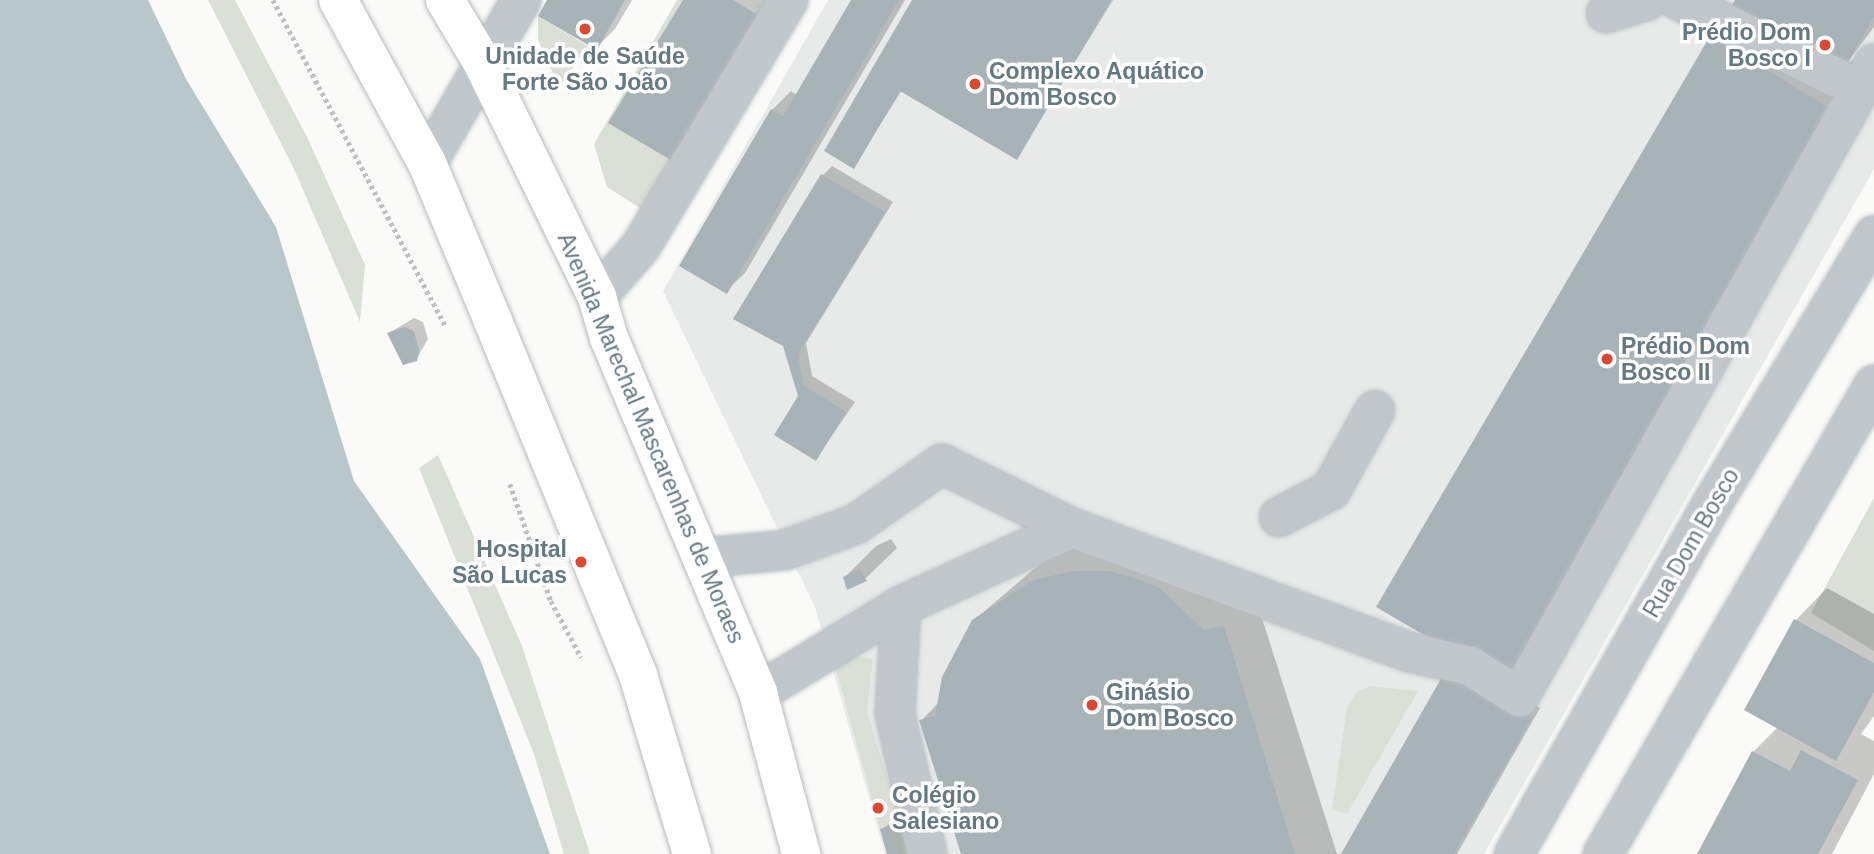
<!DOCTYPE html>
<meta charset="utf-8">
<style>
body{margin:0}
#map{position:relative;width:1874px;height:854px;overflow:hidden;background:#fafaf8;font-family:Helvetica,sans-serif}
div>[style]{position:absolute}
.built>*{inset:0;background:#e8eae9}
.green>*{inset:0;background:#dadfd7}
.water>*{inset:0;background:#b9c7ca}
.shadow>*{inset:0;background:#0003}
.building>*{inset:0;background:#a8b3b7}
.path>*{height:4.5px;margin-top:-2.25px;transform-origin:0;background:repeating-linear-gradient(90deg,#bbc0c2 0 3.5px,transparent 0 7px)}
.roads{filter:drop-shadow(0 0 2px #b5bbbe) drop-shadow(0 0 2px #b5bbbe)}
.minor>*{height:38px;margin:-19px;padding:0 19px;transform-origin:19px;border-radius:19px;background:#c1c7ca}
.major>*{height:38px;margin:-19px;padding:0 19px;transform-origin:19px;border-radius:19px;background:#fff}
.dots>*{width:19px;height:19px;translate:-50% -50%;box-sizing:border-box;border:4px solid #fff;border-radius:50%}
span{translate:-50% -50%;white-space:nowrap;text-align:center;line-height:1.15;-webkit-text-stroke:7px #fff;paint-order:stroke}
.poi-label{font-size:23px;color:#657982;font-weight:700}
.right{translate:-100% -50%;text-align:right}
.left{translate:0 -50%;text-align:left}
.street-label{font-size:23px;color:#657982}
</style>
<div id="map">
<div class="built">
<div style="clip-path:polygon(828px 0,1874px 0,1874px 169px,1484px 854px,885px 854px,815px 607px,663px 291px)"></div>
</div>
<div class="green">
<div style="clip-path:polygon(208px 0,235px 0,307px 137px,365px 265px,360px 322px,294px 169px)"></div>
<div style="clip-path:polygon(677px 0,692px 0,676px 156px,643px 210px,607px 187px,594px 144px)"></div>
<div style="clip-path:polygon(538px 16px,588px 46px,559px 87px,538px 40px)"></div>
<div style="clip-path:polygon(438px 455px,522px 646px,590px 854px,564px 854px,534px 754px,419px 468px)"></div>
<div style="clip-path:polygon(1874px 498px,1874px 651px,1811px 613px)"></div>
<div style="clip-path:polygon(832px 655px,873px 659px,867px 712px,911px 854px,887px 854px)"></div>
<div style="clip-path:polygon(1370px 686px,1418px 691px,1347px 814px,1332px 810px,1347px 707px,1357px 692px)"></div>
</div>
<div class="water">
<div style="clip-path:polygon(0 0,148px 0,186px 79px,276px 227px,354px 481px,480px 659px,550px 854px,0 854px)"></div>
</div>
<div class="shadow">
<div style="clip-path:polygon(549px 0,632px 0,615px 29px,597px 47px)"></div>
<div style="clip-path:polygon(685px 0,778px 0,692px 141px)"></div>
<div style="clip-path:polygon(853px 0,905px 0,745px 273px,726px 291px,772px 110px,791px 91px,797px 95px)"></div>
<div style="clip-path:polygon(914px 0,1113px 0,1016px 158px,902px 90px,854px 166px)"></div>
<div style="clip-path:polygon(1737px 0,1874px 0,1874px 27px,1841px 71px)"></div>
<div style="clip-path:polygon(1711px 37px,1850px 91px,1379px 607px)"></div>
<div style="clip-path:polygon(832px 166px,893px 202px,806px 343px,812px 376px,855px 402px,816px 459px,785px 345px,823px 175px)"></div>
<div style="clip-path:polygon(414px 318px,423px 322px,428px 339px,416px 360px,389px 333px)"></div>
<div style="clip-path:polygon(891px 539px,897px 548px,865px 579px,845px 577px,876px 546px)"></div>
<div style="clip-path:polygon(1086px 542px,1255px 596px,1337px 854px,962px 854px,921px 721px,939px 702px,973px 621px,1043px 561px)"></div>
<div style="clip-path:polygon(1827px 588px,1874px 614px,1874px 716px,1861px 734px,1874px 741px,1874px 774px,1832px 854px,1699px 854px,1753px 752px,1778px 727px,1746px 710px,1796px 620px)"></div>
<div style="clip-path:polygon(1458px 660px,1540px 708px,1457px 854px,1343px 854px)"></div>
<div style="clip-path:polygon(899px 817px,908px 854px,888px 854px,882px 829px)"></div>
</div>
<div class="building">
<div style="clip-path:polygon(547px 0,625px 0,597px 50px,538px 16px)"></div>
<div style="clip-path:polygon(683px 0,733px 0,761px 17px,674px 162px,608px 123px)"></div>
<div style="clip-path:polygon(851px 0,899px 0,727px 294px,679px 266px,771px 109px,783px 116px)"></div>
<div style="clip-path:polygon(912px 0,1111px 0,1017px 160px,900px 91px,854px 169px,824px 151px)"></div>
<div style="clip-path:polygon(1735px 0,1874px 0,1874px 17px,1841px 73px,1730px 8px)"></div>
<div style="clip-path:polygon(1710px 36px,1833px 110px,1510px 685px,1376px 607px)"></div>
<div style="clip-path:polygon(821px 174px,885px 212px,798px 354px,803px 385px,846px 412px,816px 461px,774px 435px,798px 396px,783px 346px,733px 319px)"></div>
<div style="clip-path:polygon(404px 327px,414px 331px,419px 350px,417px 361px,403px 365px,387px 333px)"></div>
<div style="clip-path:polygon(859px 569px,867px 581px,847px 590px,843px 577px)"></div>
<div style="clip-path:polygon(1073px 571px,1108px 571px,1135px 578px,1160px 588px,1204px 630px,1224px 626px,1295px 854px,961px 854px,919px 720px,935px 716px,942px 677px,972px 620px,1033px 580px)"></div>
<div style="clip-path:polygon(1794px 619px,1874px 663px,1874px 692px,1836px 761px,1744px 710px)"></div>
<div style="clip-path:polygon(1447px 668px,1532px 718px,1454px 854px,1341px 854px)"></div>
<div style="clip-path:polygon(1801px 750px,1858px 780px,1818px 854px,1697px 854px,1752px 751px,1790px 771px)"></div>
<div style="clip-path:polygon(889px 826px,897px 854px,887px 854px,880px 829px)"></div>
</div>
<div class="path">
<div style="left:273px;top:0;width:370px;rotate:62.1deg"></div>
<div style="left:510px;top:484px;width:124px;rotate:70.7deg"></div>
<div style="left:551px;top:601px;width:64px;rotate:61.8deg"></div>
</div>
<div class="roads">
<div class="minor">
<div style="left:1678px;top:0;width:203px;rotate:26.1deg"></div>
<div style="left:1606px;top:13px;width:44px;rotate:-17.2deg"></div>
<div style="left:427px;top:163px;width:188px;rotate:-60deg"></div>
<div style="left:597px;top:297px;width:67px;rotate:-49.2deg"></div>
<div style="left:641px;top:246px;width:287px;rotate:-59.1deg"></div>
<div style="left:1279px;top:517px;width:59px;rotate:-27.4deg"></div>
<div style="left:1331px;top:490px;width:91px;rotate:-61.2deg"></div>
<div style="left:701px;top:558px;width:84px;rotate:-5.4deg"></div>
<div style="left:785px;top:550px;width:76px;rotate:-20.1deg"></div>
<div style="left:856px;top:524px;width:105px;rotate:-34.9deg"></div>
<div style="left:942px;top:464px;width:145px;rotate:26.2deg"></div>
<div style="left:1072px;top:528px;width:359px;rotate:20.2deg"></div>
<div style="left:1409px;top:652px;width:63px;rotate:12.9deg"></div>
<div style="left:1470px;top:666px;width:58px;rotate:32.3deg"></div>
<div style="left:1519px;top:697px;width:726px;rotate:-60.72deg"></div>
<div style="left:901px;top:606px;width:108px;rotate:93.2deg"></div>
<div style="left:895px;top:714px;width:144px;rotate:77.1deg"></div>
<div style="left:758px;top:693px;width:167px;rotate:-31.3deg"></div>
<div style="left:901px;top:606px;width:188px;rotate:-24.5deg"></div>
<div style="left:1514px;top:854px;width:402px;rotate:-60.5deg"></div>
<div style="left:1712px;top:504px;width:314px;rotate:-58.9deg"></div>
<div style="left:1603px;top:854px;width:542px;rotate:-59.98deg"></div>
</div>
<div class="major">
<div style="left:338px;top:0;width:186px;rotate:61.4deg"></div>
<div style="left:427px;top:163px;width:171px;rotate:67.3deg"></div>
<div style="left:493px;top:321px;width:383px;rotate:67.7deg"></div>
<div style="left:638px;top:675px;width:187px;rotate:73.2deg"></div>
<div style="left:445px;top:0;width:72px;rotate:59.2deg"></div>
<div style="left:482px;top:62px;width:262px;rotate:63.9deg"></div>
<div style="left:597px;top:297px;width:43px;rotate:73.7deg"></div>
<div style="left:609px;top:338px;width:385px;rotate:67.2deg"></div>
<div style="left:758px;top:693px;width:167px;rotate:75deg"></div>
</div>
</div>
<div class="dots">
<div style="left:585px;top:29px;background:#e04731"></div>
<div style="left:1825px;top:45px;background:#e04731"></div>
<div style="left:975px;top:84px;background:#e04731"></div>
<div style="left:1607px;top:359px;background:#e04731"></div>
<div style="left:581px;top:562px;background:#e04731"></div>
<div style="left:1092px;top:705px;background:#e04731"></div>
<div style="left:878px;top:808px;background:#e04731"></div>
</div>
<div class="poi-label">
<span class="right" style="left:1811px;top:45px">Prédio Dom<br>Bosco I</span>
<span style="left:585px;top:69px">Unidade de Saúde<br>Forte São João</span>
<span class="left" style="left:989px;top:84px">Complexo Aquático<br>Dom Bosco</span>
<span class="left" style="left:1621px;top:359px">Prédio Dom<br>Bosco II</span>
<span class="right" style="left:567px;top:562px">Hospital<br>São Lucas</span>
<span class="left" style="left:1106px;top:705px">Ginásio<br>Dom Bosco</span>
<span class="left" style="left:892px;top:808px">Colégio<br>Salesiano</span>
</div>
<div class="street-label">
<span style="left:651px;top:438px;rotate:67deg">Avenida Marechal Mascarenhas de Moraes</span>
<span style="left:1691px;top:543px;rotate:-60deg">Rua Dom Bosco</span>
</div>
</div>
